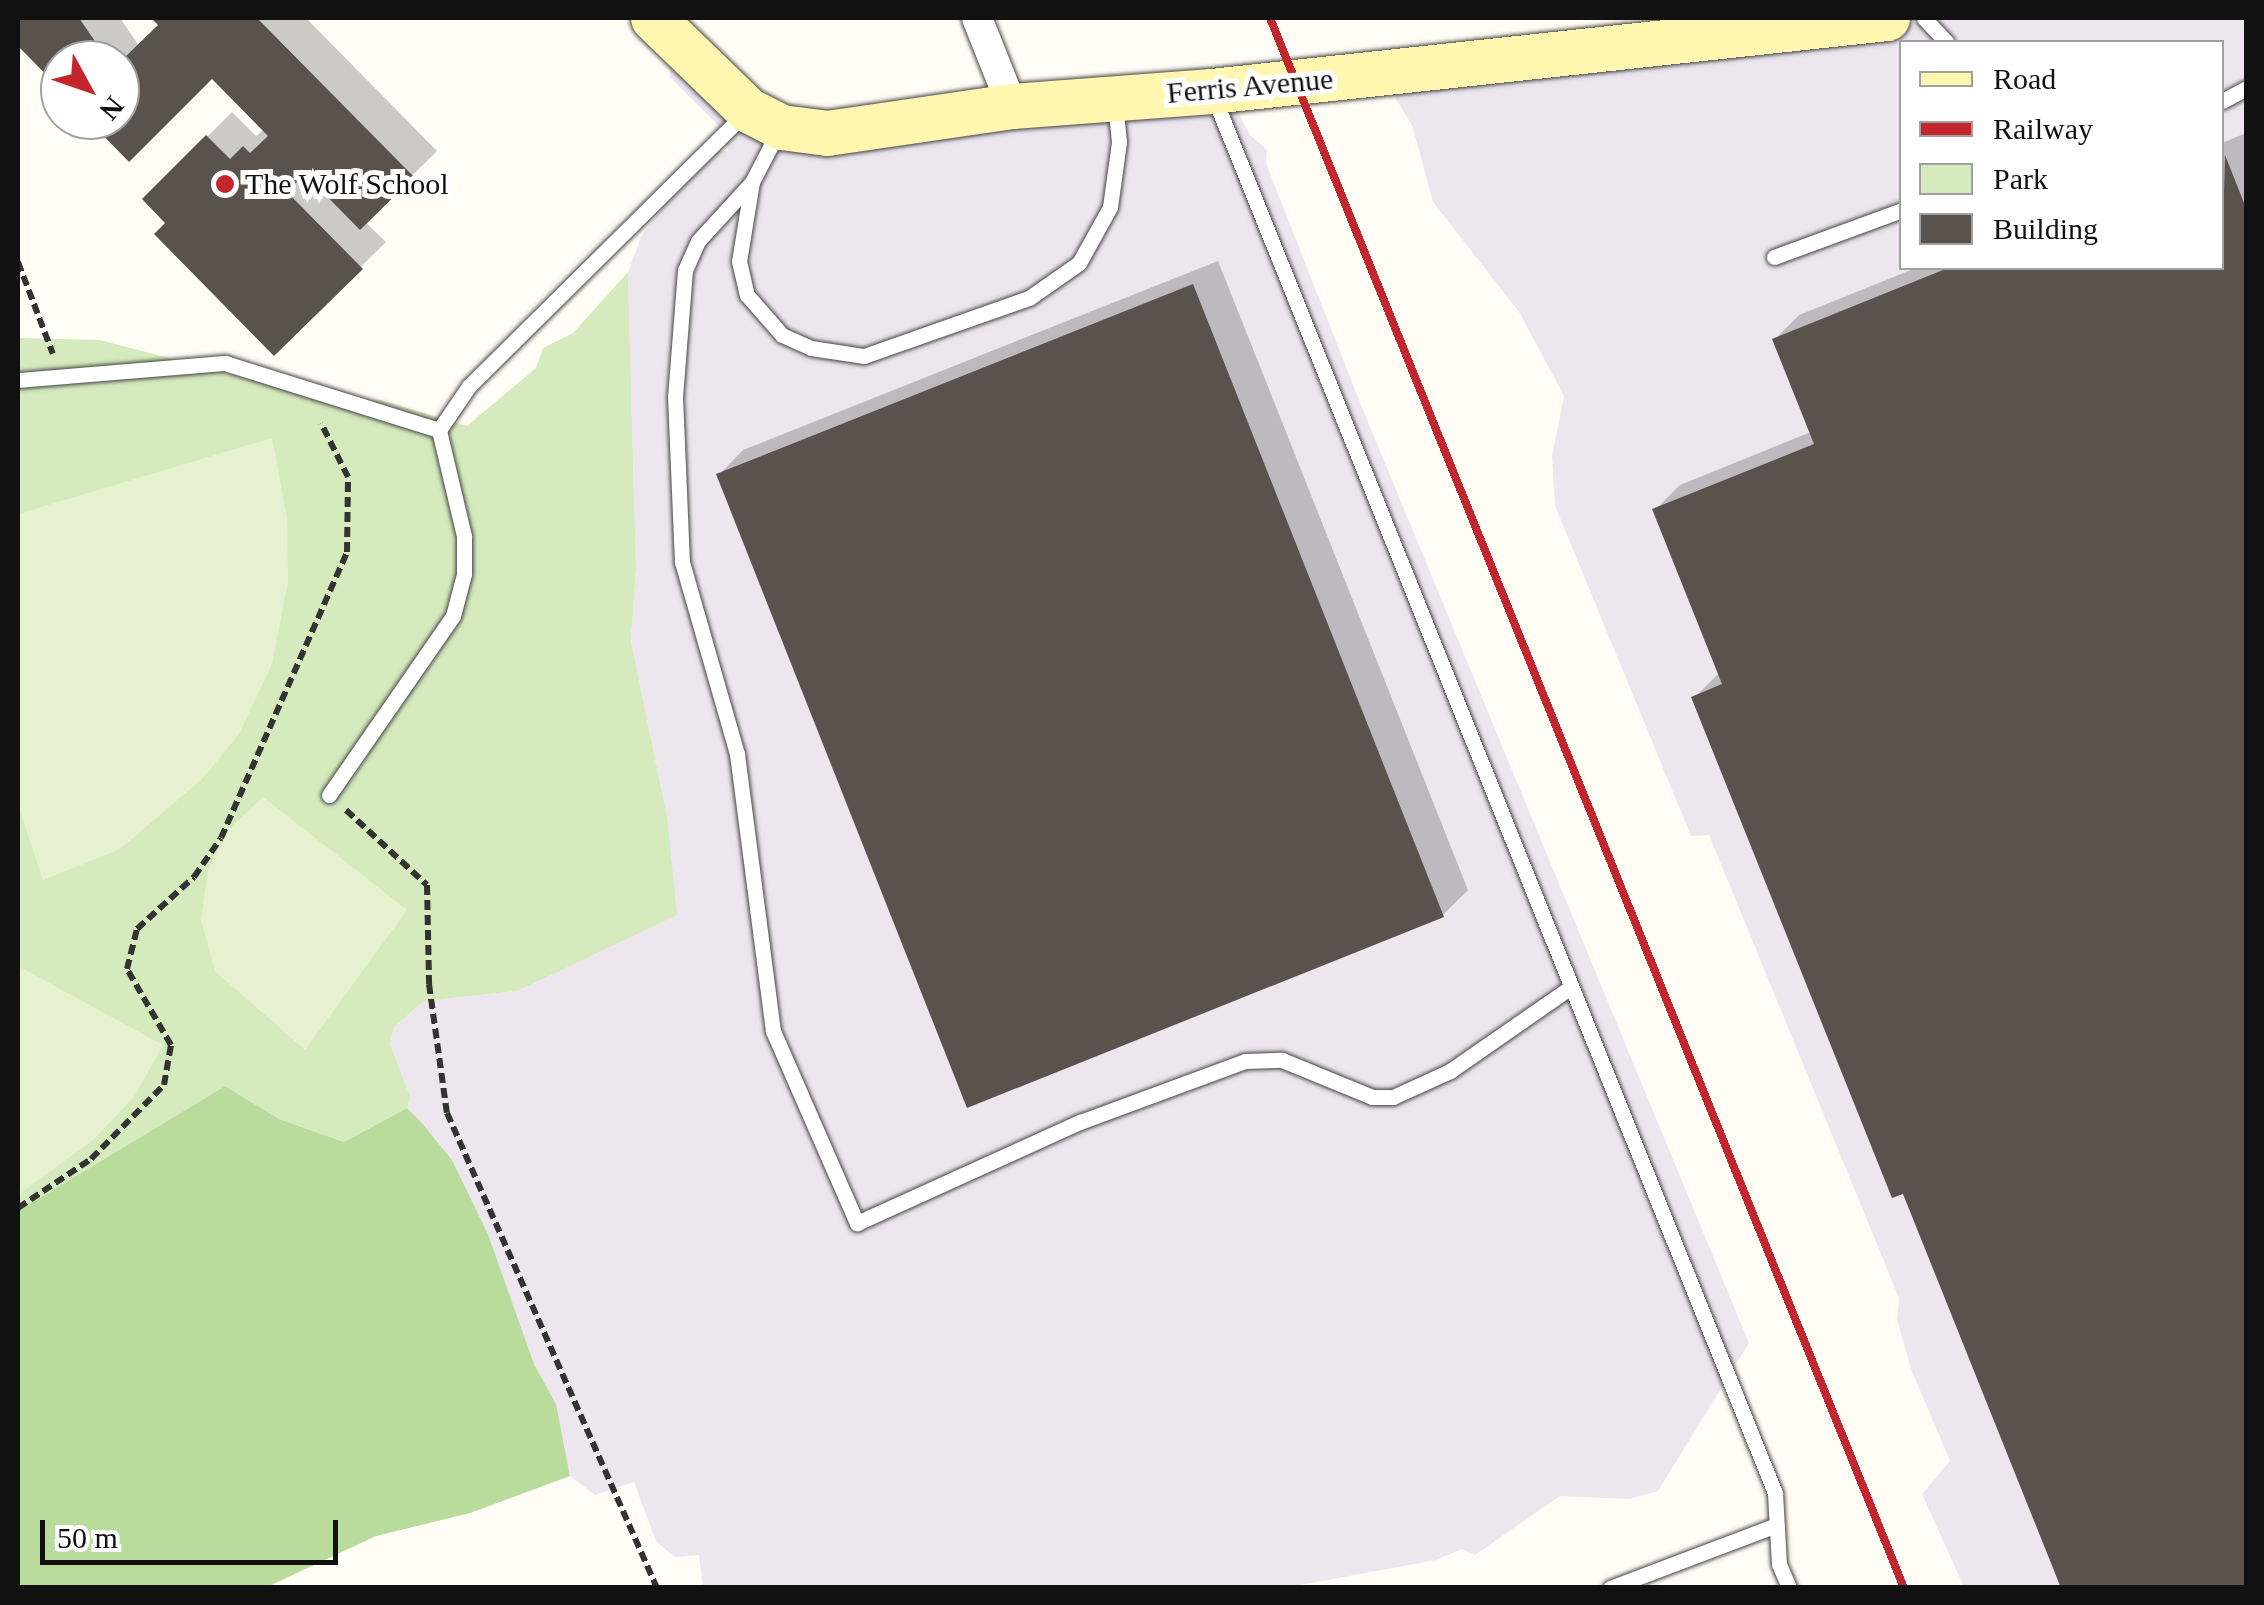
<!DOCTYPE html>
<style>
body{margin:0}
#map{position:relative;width:2264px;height:1605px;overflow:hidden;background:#fffdf5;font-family:"Times New Roman",serif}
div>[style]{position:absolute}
.industrial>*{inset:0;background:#eee6ef}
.green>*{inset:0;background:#d5ebbd}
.forest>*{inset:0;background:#b9dc9c}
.pitch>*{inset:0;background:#e6f2cf}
.shadow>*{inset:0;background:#0003}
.building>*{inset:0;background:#5a524d}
.path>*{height:6px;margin-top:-3px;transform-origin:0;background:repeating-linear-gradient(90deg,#333 0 10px,transparent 0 15px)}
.roads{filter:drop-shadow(0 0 2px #444) drop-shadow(0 0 2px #444)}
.lane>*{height:15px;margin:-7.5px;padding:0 7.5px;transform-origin:7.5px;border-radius:7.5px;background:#fff}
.street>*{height:30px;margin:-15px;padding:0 15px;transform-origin:15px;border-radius:15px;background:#fff}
.secondary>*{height:45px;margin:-22.5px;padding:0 22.5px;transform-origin:22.5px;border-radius:22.5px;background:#fff6b0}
.rail>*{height:8px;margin:-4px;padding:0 4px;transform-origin:4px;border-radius:4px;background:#c4262e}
.dots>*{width:28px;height:28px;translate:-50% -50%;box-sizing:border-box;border:5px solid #fff;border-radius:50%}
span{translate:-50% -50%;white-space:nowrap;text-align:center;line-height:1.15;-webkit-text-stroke:10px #fff;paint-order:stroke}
.street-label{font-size:30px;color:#111}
.poi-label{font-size:30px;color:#111}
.left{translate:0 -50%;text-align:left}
.frame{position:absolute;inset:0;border:20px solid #111;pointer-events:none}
.legend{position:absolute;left:1899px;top:40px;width:325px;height:230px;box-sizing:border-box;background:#fff;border:2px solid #a0a0a0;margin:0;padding:12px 18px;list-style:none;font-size:30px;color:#111}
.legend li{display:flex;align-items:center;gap:20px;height:50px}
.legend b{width:50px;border:2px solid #a0a0a0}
.north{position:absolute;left:40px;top:40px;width:100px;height:100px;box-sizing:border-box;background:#fff;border:2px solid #a0a0a0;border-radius:50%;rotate:130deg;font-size:28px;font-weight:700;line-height:40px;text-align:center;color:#111}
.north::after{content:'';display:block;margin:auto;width:35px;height:45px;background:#c4262e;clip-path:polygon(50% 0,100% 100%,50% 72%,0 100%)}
.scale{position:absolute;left:40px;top:1520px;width:298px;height:45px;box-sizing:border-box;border:5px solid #111;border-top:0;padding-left:12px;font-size:30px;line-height:35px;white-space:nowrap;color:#111;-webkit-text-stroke:8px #fff;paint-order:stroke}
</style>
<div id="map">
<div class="industrial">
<div style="clip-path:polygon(evenodd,1796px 18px,2246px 18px,2246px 1587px,1964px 1587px,1922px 1494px,1950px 1461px,1911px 1369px,1897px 1319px,1899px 1298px,1709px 835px,1691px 836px,1555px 506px,1552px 456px,1564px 396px,1519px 312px,1433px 202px,1412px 125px,1379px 72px,1796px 18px,1902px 42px,2222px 42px,2222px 268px,1902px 268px,1902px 42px)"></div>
<div style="clip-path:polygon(669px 56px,763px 103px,816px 111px,1221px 80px,1250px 135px,1267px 150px,1266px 163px,1361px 405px,1749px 1343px,1658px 1491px,1629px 1499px,1560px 1496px,1475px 1555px,1462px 1549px,1436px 1560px,1284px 1588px,703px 1587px,699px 1555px,674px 1557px,656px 1541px,634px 1482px,595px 1495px,570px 1476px,556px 1404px,534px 1364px,488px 1234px,452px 1160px,407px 1108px,411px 1098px,390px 1044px,394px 1027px,424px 1001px,517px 991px,667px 816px,631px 641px,636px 569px,628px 272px,641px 237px,704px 152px,728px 151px,721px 128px,670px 77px)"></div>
</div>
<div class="green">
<div style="clip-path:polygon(628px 272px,636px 569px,631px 641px,667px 816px,677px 915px,517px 991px,424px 1001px,394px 1027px,390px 1044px,411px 1098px,407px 1108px,344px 1142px,279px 1119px,225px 1086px,18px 1211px,18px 338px,100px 340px,343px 404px,381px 400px,467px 426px,536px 368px,543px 348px,573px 333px)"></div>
</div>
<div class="forest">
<div style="clip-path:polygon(225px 1086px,279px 1119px,344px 1142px,407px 1108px,421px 1122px,452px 1160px,488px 1234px,534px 1364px,556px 1404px,570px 1476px,470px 1513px,376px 1536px,267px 1587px,18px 1587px,18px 1211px)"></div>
</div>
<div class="pitch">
<div style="clip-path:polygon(272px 438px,287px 517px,288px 582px,272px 664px,239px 734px,201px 780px,120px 849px,43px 880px,18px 805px,18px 514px)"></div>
<div style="clip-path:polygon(263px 797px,407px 910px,305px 1050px,215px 971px,201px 920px,208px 870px,229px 829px)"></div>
<div style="clip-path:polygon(18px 966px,163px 1045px,134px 1097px,93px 1140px,18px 1195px)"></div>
</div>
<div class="shadow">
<div style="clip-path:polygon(18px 18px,120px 18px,139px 46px,161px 25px,154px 18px,306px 18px,437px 151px,365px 222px,386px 242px,274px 352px,145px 199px,232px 112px,256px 136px,264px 129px,212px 76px,129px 158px,92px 120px,120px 120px,120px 60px,60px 60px,60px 87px,18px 43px)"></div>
<div style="clip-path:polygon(2246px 133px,2246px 1588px,2064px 1588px,1904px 1190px,1694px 698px,1720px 672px,1655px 510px,1680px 485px,1811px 432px,1774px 340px,1799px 315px,1916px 268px,2222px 268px,2222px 143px)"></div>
<div style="clip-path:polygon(1218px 261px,1468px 890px,1443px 915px,719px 475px,743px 450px)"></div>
</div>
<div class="building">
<div style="clip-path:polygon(18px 18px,79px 18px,108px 60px,60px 60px,60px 89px,18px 46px)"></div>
<div style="clip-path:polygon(151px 18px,257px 18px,414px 177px,360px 230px,305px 174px,287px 192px,363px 269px,274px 356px,154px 234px,165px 223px,142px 199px,206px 135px,230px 159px,243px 146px,250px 153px,268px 136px,212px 79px,129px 162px,88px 120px,120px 120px,120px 62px,158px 25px)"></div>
<div style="clip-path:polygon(2225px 155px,2246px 208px,2246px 1588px,2061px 1588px,1903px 1194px,1892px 1198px,1691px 697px,1722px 684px,1652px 509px,1814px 444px,1772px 339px,1948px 268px,2222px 268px)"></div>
<div style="clip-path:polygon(1193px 284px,1444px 917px,967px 1108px,716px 474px)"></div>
</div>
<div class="path">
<div style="left:18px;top:262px;width:98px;rotate:69.2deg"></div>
<div style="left:346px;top:810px;width:110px;rotate:42.8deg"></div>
<div style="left:427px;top:885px;width:99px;rotate:88.8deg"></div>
<div style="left:429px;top:984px;width:130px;rotate:82.1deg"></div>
<div style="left:447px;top:1113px;width:519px;rotate:66.15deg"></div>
<div style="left:18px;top:1208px;width:88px;rotate:-33.9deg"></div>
<div style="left:91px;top:1159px;width:104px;rotate:-45.4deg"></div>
<div style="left:164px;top:1085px;width:41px;rotate:-80.1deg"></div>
<div style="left:171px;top:1045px;width:88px;rotate:-120.1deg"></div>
<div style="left:127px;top:969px;width:41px;rotate:-76deg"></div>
<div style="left:137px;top:929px;width:77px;rotate:-42.4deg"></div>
<div style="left:194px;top:877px;width:47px;rotate:-55.3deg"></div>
<div style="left:221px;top:838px;width:313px;rotate:-66.2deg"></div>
<div style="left:347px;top:552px;width:75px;rotate:-89.2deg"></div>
<div style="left:348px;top:477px;width:60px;rotate:-116.6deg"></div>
</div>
<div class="roads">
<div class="lane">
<div style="left:1924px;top:18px;width:33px;rotate:47deg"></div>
<div style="left:1213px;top:95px;width:1507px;rotate:68.1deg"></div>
<div style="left:1775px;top:1493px;width:71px;rotate:86.8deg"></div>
<div style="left:1779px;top:1564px;width:26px;rotate:67deg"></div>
<div style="left:2222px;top:101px;width:27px;rotate:-28deg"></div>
<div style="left:780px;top:128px;width:61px;rotate:117.4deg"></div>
<div style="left:752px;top:182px;width:80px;rotate:99.3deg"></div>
<div style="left:739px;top:261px;width:35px;rotate:77deg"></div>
<div style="left:747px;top:295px;width:53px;rotate:48.8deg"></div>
<div style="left:782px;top:335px;width:32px;rotate:24deg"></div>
<div style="left:811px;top:348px;width:54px;rotate:8.6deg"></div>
<div style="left:864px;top:356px;width:175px;rotate:-19.4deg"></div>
<div style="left:1029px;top:298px;width:61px;rotate:-35deg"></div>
<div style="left:1079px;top:263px;width:64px;rotate:-61deg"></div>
<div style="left:1110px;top:207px;width:66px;rotate:-82.1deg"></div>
<div style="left:1119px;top:142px;width:40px;rotate:-95.7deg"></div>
<div style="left:752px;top:182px;width:80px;rotate:132.5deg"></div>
<div style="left:698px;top:241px;width:32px;rotate:114deg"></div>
<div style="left:685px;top:270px;width:126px;rotate:94.5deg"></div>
<div style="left:675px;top:396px;width:166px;rotate:87.6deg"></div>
<div style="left:682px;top:562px;width:200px;rotate:74deg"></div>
<div style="left:737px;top:754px;width:279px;rotate:82.6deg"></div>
<div style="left:773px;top:1031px;width:210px;rotate:66.4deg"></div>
<div style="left:857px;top:1223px;width:245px;rotate:-24.4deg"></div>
<div style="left:1080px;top:1122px;width:176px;rotate:-20.3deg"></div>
<div style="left:1245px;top:1061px;width:37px;rotate:-2deg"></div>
<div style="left:1282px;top:1060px;width:97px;rotate:22.3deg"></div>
<div style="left:1372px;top:1097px;width:21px"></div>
<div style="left:1393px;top:1097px;width:63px;rotate:-24.5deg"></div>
<div style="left:1450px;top:1071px;width:147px;rotate:-34.8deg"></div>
<div style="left:1774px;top:257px;width:136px;rotate:-20.2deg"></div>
<div style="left:18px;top:380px;width:208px;rotate:-4.7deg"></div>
<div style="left:225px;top:363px;width:224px;rotate:17.4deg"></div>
<div style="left:439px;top:430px;width:53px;rotate:-55.7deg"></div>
<div style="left:469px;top:386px;width:388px;rotate:-44.7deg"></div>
<div style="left:329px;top:795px;width:218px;rotate:-55.3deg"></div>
<div style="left:453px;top:616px;width:43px;rotate:-75.3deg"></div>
<div style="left:464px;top:574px;width:38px;rotate:-90deg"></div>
<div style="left:464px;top:536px;width:109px;rotate:-103.3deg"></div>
<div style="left:1610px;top:1588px;width:178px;rotate:-20.7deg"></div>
</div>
<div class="street">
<div style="left:977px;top:18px;width:95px;rotate:68.3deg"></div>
</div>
<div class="secondary">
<div style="left:653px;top:18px;width:132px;rotate:44.1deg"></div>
<div style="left:748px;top:110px;width:37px;rotate:27deg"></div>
<div style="left:781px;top:127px;width:46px;rotate:7.4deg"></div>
<div style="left:827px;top:133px;width:187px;rotate:-8.3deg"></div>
<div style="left:1012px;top:106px;width:200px;rotate:-4.3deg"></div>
<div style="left:1211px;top:91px;width:680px;rotate:-6.16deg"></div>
</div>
</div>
<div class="rail">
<div style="left:1270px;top:18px;width:1693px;rotate:68.01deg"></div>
</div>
<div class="dots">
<div style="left:225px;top:184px;background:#c4262e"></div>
</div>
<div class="street-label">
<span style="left:1250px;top:86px;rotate:-5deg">Ferris Avenue</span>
</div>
<div class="poi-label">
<span class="left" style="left:245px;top:184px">The Wolf School</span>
</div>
<div class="frame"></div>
<ul class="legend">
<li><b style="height:12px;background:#fff6b0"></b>Road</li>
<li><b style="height:12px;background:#c4262e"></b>Railway</li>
<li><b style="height:28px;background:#d5ebbd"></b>Park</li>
<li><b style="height:28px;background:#5a524d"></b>Building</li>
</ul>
<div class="north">N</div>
<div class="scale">50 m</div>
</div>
